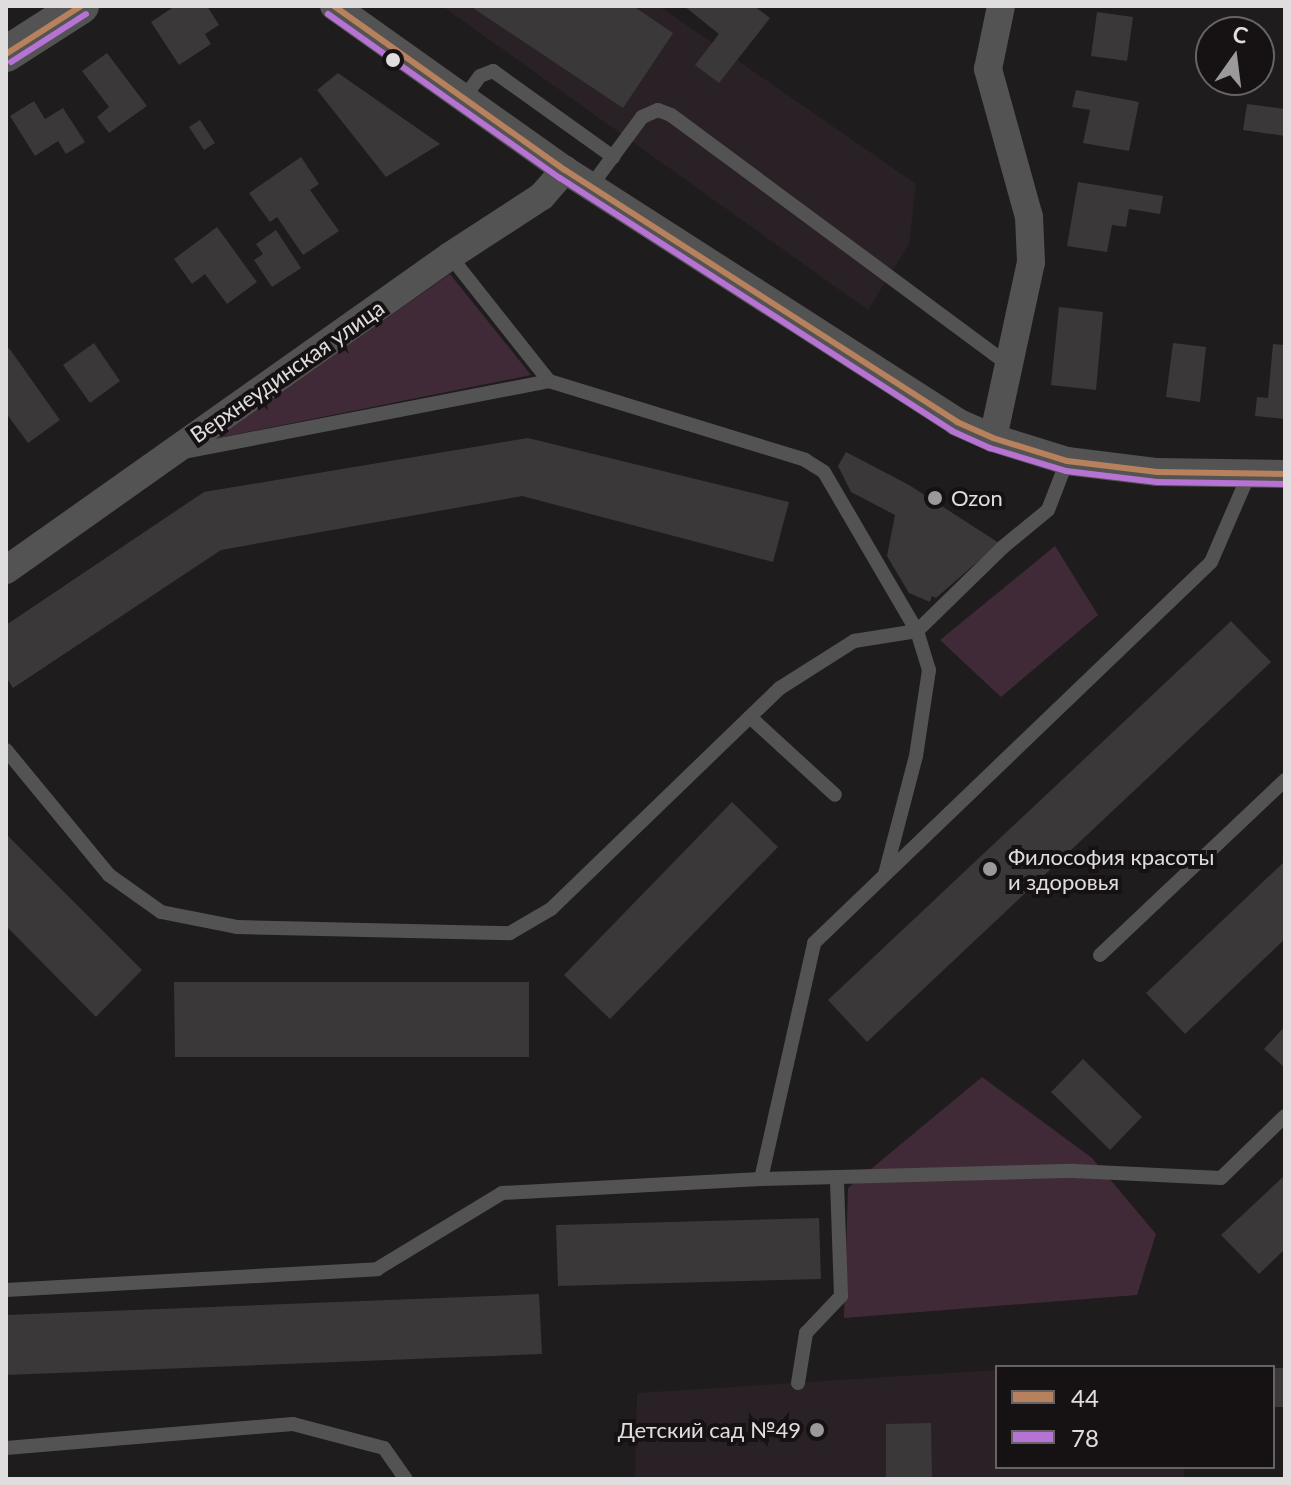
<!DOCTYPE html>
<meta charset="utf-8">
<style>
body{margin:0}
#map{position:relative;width:1291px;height:1485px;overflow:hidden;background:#1e1c1d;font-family:Lato,sans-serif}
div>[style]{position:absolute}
.built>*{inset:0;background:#2a2127}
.green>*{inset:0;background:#412a37}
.building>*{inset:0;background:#3a3838}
.service>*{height:14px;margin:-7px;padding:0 7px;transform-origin:7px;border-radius:7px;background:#545353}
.minor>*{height:28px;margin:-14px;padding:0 14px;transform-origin:14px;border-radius:14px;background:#545353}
.tertiary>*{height:36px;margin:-18px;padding:0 18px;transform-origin:18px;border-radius:18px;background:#545353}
.bus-1>*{height:6px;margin:-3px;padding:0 3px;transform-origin:3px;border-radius:3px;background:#b6815c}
.bus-2>*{height:6px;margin:-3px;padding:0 3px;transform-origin:3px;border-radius:3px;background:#b673d3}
.dots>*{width:22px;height:22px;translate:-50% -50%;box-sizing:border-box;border:4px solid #161214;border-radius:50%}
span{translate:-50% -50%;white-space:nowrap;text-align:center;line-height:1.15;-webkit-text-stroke:8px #161214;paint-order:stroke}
.street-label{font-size:22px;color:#e0dddf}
.poi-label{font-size:22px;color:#e0dddf}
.left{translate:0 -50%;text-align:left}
.right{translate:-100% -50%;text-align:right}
.frame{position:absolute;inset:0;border:8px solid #e0dddf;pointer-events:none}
.legend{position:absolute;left:995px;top:1365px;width:280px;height:104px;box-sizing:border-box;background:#161214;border:2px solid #676365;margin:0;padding:10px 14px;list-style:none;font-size:24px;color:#e0dddf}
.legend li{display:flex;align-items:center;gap:16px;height:40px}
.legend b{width:40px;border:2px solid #676365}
.north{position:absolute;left:1195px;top:16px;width:80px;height:80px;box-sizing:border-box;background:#161214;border:2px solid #676365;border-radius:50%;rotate:14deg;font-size:22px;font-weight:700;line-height:32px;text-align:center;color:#e0dddf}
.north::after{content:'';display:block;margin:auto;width:28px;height:36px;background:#9c999b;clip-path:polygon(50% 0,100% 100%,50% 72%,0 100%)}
</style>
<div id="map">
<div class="built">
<div style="clip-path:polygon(442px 6px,659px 6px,916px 184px,909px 244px,868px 310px)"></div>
<div style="clip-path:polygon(997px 1370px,997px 1467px,1184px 1467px,1184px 1479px,635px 1479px,637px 1393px)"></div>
</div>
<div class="green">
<div style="clip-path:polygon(450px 274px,531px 375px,213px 439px)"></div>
<div style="clip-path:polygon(1055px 546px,1098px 615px,1001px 697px,940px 640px)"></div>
<div style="clip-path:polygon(982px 1077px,1092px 1158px,1156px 1234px,1137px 1295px,844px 1318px,848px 1188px)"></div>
</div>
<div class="building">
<div style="clip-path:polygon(175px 6px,207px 6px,219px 25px,205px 34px,211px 44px,179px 65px,151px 22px)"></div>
<div style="clip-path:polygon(470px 6px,633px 6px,673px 33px,623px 108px)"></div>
<div style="clip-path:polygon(684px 6px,754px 6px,770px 18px,719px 83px,695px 65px,719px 34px)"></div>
<div style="clip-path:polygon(1097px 12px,1133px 17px,1127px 61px,1091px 56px)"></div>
<div style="clip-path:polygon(107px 53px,147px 106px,109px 133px,97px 117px,109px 107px,82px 71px)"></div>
<div style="clip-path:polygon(338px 73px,440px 144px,386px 177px,317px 90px)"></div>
<div style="clip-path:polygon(1076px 90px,1139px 102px,1129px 151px,1083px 143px,1090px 110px,1072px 107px)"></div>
<div style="clip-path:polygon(34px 101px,45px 119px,63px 108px,85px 142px,66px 154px,58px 141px,35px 156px,10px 116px)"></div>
<div style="clip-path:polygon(1247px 104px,1285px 109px,1285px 136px,1243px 130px)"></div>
<div style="clip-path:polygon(200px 120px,215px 143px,204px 150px,189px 127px)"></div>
<div style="clip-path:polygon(301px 157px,319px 184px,310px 190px,339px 231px,303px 255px,277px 217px,270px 222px,249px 193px)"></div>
<div style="clip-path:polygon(1078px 182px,1163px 196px,1160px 214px,1129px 209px,1126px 227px,1112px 225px,1107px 252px,1067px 246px)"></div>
<div style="clip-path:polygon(217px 227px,257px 282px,227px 304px,205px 274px,192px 284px,174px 259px)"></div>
<div style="clip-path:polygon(276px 230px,301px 268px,272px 287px,254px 260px,263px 254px,256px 244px)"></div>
<div style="clip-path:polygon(1059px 307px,1103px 312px,1096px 390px,1051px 385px)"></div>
<div style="clip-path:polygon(94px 343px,120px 381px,90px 403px,63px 365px)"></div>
<div style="clip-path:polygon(1173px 343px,1206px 347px,1200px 402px,1166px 397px)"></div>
<div style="clip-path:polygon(1273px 344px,1285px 345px,1285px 419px,1255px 416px,1257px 397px,1268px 398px)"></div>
<div style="clip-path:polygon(9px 348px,60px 420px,28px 443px,6px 413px,6px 351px)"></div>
<div style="clip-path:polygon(528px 438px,789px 502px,773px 562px,522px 496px,221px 550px,13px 688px,6px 677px,6px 625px,204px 492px)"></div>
<div style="clip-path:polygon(846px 452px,909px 485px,999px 543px,936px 598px,932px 596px,930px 602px,909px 593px,887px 556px,895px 515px,851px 492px,838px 466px)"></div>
<div style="clip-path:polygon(1231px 621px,1271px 662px,867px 1042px,828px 1000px)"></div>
<div style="clip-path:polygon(732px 802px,778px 847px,610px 1019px,564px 975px)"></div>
<div style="clip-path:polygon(6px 834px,142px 970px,96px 1017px,6px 926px)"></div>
<div style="clip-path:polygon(1285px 861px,1285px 939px,1185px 1034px,1146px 993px)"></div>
<div style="clip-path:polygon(174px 982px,529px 982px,529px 1057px,175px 1057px)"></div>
<div style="clip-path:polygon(1285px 1026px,1285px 1068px,1264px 1049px)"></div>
<div style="clip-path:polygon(1083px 1059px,1142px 1117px,1110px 1150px,1051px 1092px)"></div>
<div style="clip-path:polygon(1285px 1175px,1285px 1249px,1259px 1274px,1221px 1235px)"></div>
<div style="clip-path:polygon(819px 1218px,821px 1279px,558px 1286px,556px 1225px)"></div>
<div style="clip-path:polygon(539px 1294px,542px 1354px,6px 1375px,6px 1315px)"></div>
<div style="clip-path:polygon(1273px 1368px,1285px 1368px,1285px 1407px,1273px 1407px)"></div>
<div style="clip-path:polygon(931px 1423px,932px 1479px,886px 1479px,886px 1424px)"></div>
</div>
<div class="service">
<div style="left:464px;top:98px;width:27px;rotate:-54deg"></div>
<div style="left:480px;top:76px;width:14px;rotate:-21deg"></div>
<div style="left:493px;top:71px;width:148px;rotate:35.6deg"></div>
<div style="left:591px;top:186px;width:86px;rotate:-53.5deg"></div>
<div style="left:642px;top:117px;width:17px;rotate:-24deg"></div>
<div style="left:658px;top:110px;width:14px;rotate:21deg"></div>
<div style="left:671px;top:115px;width:420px;rotate:36.5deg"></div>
<div style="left:450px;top:256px;width:159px;rotate:51.6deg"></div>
<div style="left:184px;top:452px;width:372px;rotate:-11deg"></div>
<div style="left:549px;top:381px;width:268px;rotate:17.1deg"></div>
<div style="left:805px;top:460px;width:22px;rotate:32deg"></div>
<div style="left:824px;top:472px;width:184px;rotate:59.7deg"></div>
<div style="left:917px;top:631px;width:41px;rotate:72.9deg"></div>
<div style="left:929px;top:670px;width:87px;rotate:98.6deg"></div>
<div style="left:916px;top:756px;width:122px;rotate:104.7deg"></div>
<div style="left:750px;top:717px;width:115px;rotate:42.5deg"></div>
<div style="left:6px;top:750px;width:162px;rotate:50.5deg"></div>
<div style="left:109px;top:875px;width:64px;rotate:35.4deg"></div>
<div style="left:161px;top:912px;width:77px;rotate:11.2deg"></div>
<div style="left:237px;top:927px;width:273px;rotate:1.3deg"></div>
<div style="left:510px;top:933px;width:48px;rotate:-30.3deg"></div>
<div style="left:551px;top:909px;width:318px;rotate:-44deg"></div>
<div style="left:780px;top:688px;width:88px;rotate:-32.4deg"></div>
<div style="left:854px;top:641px;width:64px;rotate:-9deg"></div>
<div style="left:917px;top:631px;width:120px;rotate:-44.3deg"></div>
<div style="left:1003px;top:547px;width:58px;rotate:-39.4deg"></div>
<div style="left:1048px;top:510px;width:53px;rotate:-68.8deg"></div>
<div style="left:1100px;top:955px;width:255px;rotate:-43.4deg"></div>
<div style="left:761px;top:1179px;width:242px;rotate:-77.3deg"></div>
<div style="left:814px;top:943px;width:550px;rotate:-43.82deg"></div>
<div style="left:1211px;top:562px;width:96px;rotate:-66.6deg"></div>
<div style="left:6px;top:1290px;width:372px;rotate:-3.2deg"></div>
<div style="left:377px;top:1269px;width:146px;rotate:-31.3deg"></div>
<div style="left:502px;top:1193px;width:259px;rotate:-3.1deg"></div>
<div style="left:761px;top:1179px;width:313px;rotate:-1.5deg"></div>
<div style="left:1074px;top:1171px;width:147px;rotate:2.7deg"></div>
<div style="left:1221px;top:1178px;width:89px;rotate:-44.1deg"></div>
<div style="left:798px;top:1383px;width:51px;rotate:-80.9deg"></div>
<div style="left:806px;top:1333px;width:51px;rotate:-46.6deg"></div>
<div style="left:841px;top:1296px;width:117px;rotate:-92deg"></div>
<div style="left:6px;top:1448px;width:288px;rotate:-4.8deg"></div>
<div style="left:293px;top:1424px;width:94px;rotate:14.8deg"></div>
<div style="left:384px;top:1448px;width:38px;rotate:55deg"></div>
</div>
<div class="minor">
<div style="left:334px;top:6px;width:283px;rotate:35.4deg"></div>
<div style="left:565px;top:170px;width:466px;rotate:32.7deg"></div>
<div style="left:957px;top:422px;width:39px;rotate:24deg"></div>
<div style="left:993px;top:438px;width:77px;rotate:17.3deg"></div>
<div style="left:1067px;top:461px;width:91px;rotate:7deg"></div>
<div style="left:1157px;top:472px;width:128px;rotate:0.9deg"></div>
<div style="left:993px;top:438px;width:180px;rotate:-77.8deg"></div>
<div style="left:1031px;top:262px;width:45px;rotate:-92.5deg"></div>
<div style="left:1029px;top:217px;width:154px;rotate:-105.5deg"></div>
<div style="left:988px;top:69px;width:64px;rotate:-78.3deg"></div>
<div style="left:6px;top:570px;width:544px;rotate:-35.27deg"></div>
<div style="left:450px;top:256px;width:110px;rotate:-33.1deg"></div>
<div style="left:542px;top:196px;width:35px;rotate:-49deg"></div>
</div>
<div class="tertiary">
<div style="left:6px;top:54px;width:89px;rotate:-32.6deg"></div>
</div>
<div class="bus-1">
<div style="left:334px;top:6px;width:283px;rotate:35.4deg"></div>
<div style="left:565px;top:170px;width:466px;rotate:32.7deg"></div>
<div style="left:957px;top:422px;width:39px;rotate:24deg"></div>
<div style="left:993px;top:438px;width:77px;rotate:17.3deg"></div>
<div style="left:1067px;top:461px;width:91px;rotate:7deg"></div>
<div style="left:1157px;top:472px;width:128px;rotate:0.9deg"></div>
<div style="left:6px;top:54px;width:89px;rotate:-32.6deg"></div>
</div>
<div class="bus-2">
<div style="left:328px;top:14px;width:284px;rotate:35.3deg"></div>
<div style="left:560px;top:178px;width:467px;rotate:32.8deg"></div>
<div style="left:952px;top:431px;width:42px;rotate:24.1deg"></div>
<div style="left:990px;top:448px;width:79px;rotate:16.8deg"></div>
<div style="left:1066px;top:471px;width:92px;rotate:6.9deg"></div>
<div style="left:1157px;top:482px;width:128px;rotate:0.9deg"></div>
<div style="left:11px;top:62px;width:89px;rotate:-32.6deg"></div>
</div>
<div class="dots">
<div style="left:393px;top:60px;background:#e0dddf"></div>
<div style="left:935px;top:498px;background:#9c999b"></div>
<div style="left:990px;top:869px;background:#9c999b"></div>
<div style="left:817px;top:1430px;background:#9c999b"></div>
</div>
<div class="street-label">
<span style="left:287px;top:371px;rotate:-35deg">Верхнеудинская улица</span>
</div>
<div class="poi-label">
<span class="left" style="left:951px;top:498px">Ozon</span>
<span class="left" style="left:1008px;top:869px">Философия красоты<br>и здоровья</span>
<span class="right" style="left:801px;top:1430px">Детский сад №49</span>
</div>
<div class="frame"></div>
<ul class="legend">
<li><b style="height:10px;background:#b6815c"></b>44</li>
<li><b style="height:10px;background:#b673d3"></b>78</li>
</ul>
<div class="north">С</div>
</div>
